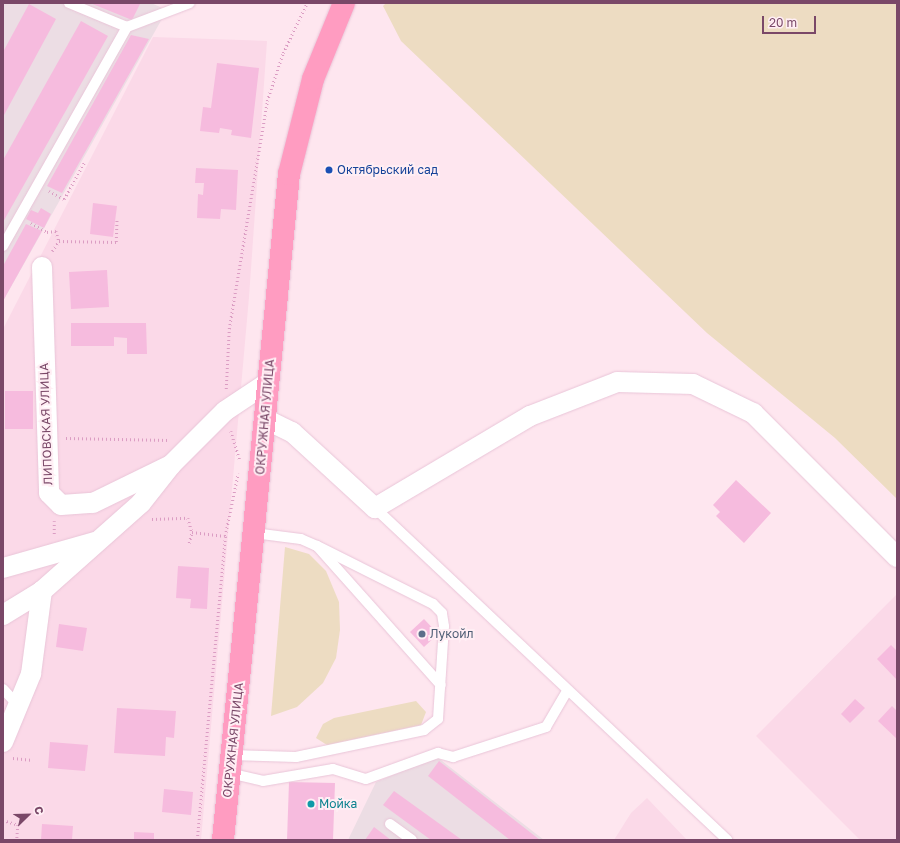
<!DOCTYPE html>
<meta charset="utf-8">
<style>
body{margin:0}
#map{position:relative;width:900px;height:843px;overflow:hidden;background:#fee6ef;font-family:"Golos Text",sans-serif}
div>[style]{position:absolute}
.residential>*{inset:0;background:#fbd9e8}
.industrial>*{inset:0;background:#ecdde4}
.green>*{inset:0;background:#eddcc2}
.building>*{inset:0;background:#f6bbde}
.path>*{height:2.5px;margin-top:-1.25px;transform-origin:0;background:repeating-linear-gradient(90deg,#db9dc3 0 1px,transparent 0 4px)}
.roads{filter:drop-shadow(0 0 1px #e9c5d8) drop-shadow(0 0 1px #e9c5d8)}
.service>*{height:10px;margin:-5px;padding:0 5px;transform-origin:5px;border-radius:5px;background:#fff}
.minor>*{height:20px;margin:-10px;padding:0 10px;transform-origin:10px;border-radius:10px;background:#fff}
.primary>*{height:22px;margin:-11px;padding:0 11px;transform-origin:11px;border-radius:11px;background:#ff9cc1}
.dots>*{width:11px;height:11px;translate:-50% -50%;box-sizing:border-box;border:2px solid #ffeef4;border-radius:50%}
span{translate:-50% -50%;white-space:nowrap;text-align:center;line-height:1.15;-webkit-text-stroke:4px #ffeef4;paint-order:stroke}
.transit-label{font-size:12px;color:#164399}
.left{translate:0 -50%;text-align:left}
.street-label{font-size:12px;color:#7a4868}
.service-label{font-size:12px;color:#4e5e75}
.culture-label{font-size:12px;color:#0d838f}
.frame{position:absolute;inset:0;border:4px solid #7a4868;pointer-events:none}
.north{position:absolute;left:8px;top:795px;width:40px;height:40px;-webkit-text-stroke:3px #ffeef4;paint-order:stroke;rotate:67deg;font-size:11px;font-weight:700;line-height:16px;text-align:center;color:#7a4868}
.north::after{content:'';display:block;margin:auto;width:14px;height:18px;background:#7a4868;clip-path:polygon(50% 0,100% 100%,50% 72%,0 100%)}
.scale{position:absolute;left:762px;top:16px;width:54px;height:18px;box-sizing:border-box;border:2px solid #7a4868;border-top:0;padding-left:5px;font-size:12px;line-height:14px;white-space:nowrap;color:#7a4868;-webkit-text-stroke:3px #ffeef4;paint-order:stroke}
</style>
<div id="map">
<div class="residential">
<div style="clip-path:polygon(153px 37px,267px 41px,249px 297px,201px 840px,3px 840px,3px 329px)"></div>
<div style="clip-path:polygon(897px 594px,897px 840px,860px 840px,756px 736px)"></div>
<div style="clip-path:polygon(647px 798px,687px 840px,614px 840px,631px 813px)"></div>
</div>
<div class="industrial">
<div style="clip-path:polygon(3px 3px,151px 3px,167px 10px,3px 301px)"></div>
<div style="clip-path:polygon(437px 757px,544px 840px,348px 840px,376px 782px)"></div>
</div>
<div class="green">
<div style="clip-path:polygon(386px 3px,897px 3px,897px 499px,835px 438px,707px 333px,401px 41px,383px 6px)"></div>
<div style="clip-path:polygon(285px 547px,309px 554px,326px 571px,339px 602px,340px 630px,336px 658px,323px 683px,297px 707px,271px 716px)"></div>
<div style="clip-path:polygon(416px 701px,426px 712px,421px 725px,327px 745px,316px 738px,323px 724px,334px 718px)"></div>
</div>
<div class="building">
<div style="clip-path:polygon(90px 3px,138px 3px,140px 4px,132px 20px)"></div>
<div style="clip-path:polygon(29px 4px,56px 19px,3px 117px,3px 52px)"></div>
<div style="clip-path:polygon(81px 21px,108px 36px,3px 222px,3px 160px)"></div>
<div style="clip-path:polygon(131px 35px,149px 39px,62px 193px,47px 186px)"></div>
<div style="clip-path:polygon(217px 63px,259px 68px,251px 138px,231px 135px,232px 130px,220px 128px,219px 133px,200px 131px,203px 107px,211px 108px)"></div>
<div style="clip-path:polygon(196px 168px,238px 170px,236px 210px,221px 209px,220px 219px,197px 218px,198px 194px,203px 195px,204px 183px,195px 183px)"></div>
<div style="clip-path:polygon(93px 203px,117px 206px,113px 237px,90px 234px)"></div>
<div style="clip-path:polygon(41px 208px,51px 214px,44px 228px,26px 219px,31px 210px,38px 213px)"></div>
<div style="clip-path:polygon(26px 224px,42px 231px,3px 301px,3px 266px)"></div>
<div style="clip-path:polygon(107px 270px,109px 307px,71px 309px,69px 272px)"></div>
<div style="clip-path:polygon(71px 323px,146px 323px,147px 354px,127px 354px,127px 338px,114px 337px,114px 346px,71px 346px)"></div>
<div style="clip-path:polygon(5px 391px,33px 391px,33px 429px,5px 429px)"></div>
<div style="clip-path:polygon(736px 480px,771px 513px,744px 543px,716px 516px,720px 512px,713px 505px)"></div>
<div style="clip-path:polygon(178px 566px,209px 568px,207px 609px,190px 608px,191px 599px,176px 598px)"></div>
<div style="clip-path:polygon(424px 619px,438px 634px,424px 647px,410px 632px)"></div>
<div style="clip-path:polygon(59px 624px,87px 628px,83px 651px,56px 647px)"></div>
<div style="clip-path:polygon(891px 645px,897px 651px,897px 680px,877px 659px)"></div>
<div style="clip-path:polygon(855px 699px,865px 708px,850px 723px,841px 714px)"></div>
<div style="clip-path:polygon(892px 706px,897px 711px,897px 739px,878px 721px)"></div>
<div style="clip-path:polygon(117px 708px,176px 711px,174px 738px,166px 737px,165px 756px,114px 753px)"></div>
<div style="clip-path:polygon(50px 742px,88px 745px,85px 771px,48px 768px)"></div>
<div style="clip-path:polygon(439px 761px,540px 840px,510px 840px,428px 776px)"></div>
<div style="clip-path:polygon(289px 782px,335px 783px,333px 840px,287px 840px)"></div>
<div style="clip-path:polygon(164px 789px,193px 792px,191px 815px,162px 812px)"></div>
<div style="clip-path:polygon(394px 791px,462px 840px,431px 840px,383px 805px)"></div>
<div style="clip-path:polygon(42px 824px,73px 826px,72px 840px,41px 840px)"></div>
<div style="clip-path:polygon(374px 827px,391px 840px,365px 840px)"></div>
<div style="clip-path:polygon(134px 832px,154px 833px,154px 840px,134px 840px)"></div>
</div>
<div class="path">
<div style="left:49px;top:191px;width:17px;rotate:28deg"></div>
<div style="left:64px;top:199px;width:43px;rotate:-61.1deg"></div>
<div style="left:31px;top:223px;width:18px;rotate:29deg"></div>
<div style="left:47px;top:232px;width:9px;rotate:-6deg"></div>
<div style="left:56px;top:231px;width:10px;rotate:73deg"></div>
<div style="left:52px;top:251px;width:12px;rotate:-55deg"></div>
<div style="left:59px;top:241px;width:57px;rotate:1deg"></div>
<div style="left:116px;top:242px;width:24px;rotate:-88deg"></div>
<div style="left:226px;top:389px;width:60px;rotate:-87.1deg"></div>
<div style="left:229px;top:329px;width:231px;rotate:-80.5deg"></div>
<div style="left:267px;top:101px;width:51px;rotate:-71.6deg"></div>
<div style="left:283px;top:53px;width:55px;rotate:-64.4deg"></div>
<div style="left:231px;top:431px;width:31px;rotate:73deg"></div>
<div style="left:66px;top:438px;width:103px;rotate:1.1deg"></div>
<div style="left:152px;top:519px;width:36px;rotate:-2deg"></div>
<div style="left:188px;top:518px;width:15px;rotate:74deg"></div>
<div style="left:54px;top:534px;width:13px;rotate:-90deg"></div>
<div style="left:189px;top:543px;width:11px;rotate:-75deg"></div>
<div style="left:192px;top:532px;width:33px;rotate:7deg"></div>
<div style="left:13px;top:758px;width:20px;rotate:6deg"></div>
<div style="left:3px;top:820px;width:16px;rotate:18deg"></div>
<div style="left:18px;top:825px;width:15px;rotate:94deg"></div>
<div style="left:197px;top:840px;width:305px;rotate:-84.7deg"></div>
<div style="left:225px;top:536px;width:64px;rotate:-78.3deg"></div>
</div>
<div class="roads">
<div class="service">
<div style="left:69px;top:3px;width:63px;rotate:22.5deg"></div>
<div style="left:3px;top:246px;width:252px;rotate:-60.5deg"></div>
<div style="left:127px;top:27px;width:67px;rotate:-20.9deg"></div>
<div style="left:375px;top:508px;width:484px;rotate:43.3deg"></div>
<div style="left:254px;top:533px;width:47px;rotate:7.3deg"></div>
<div style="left:301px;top:539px;width:17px;rotate:24deg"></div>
<div style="left:317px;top:546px;width:186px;rotate:48.3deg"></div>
<div style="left:3px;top:689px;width:23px;rotate:47deg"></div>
<div style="left:231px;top:755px;width:65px;rotate:1.8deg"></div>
<div style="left:296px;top:757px;width:131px;rotate:-11.9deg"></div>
<div style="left:424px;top:730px;width:18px;rotate:-38deg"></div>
<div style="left:438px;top:719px;width:93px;rotate:-86.3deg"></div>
<div style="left:444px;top:626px;width:13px;rotate:-99deg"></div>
<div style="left:442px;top:613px;width:13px;rotate:-135deg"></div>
<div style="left:433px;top:604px;width:130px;rotate:-153.4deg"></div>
<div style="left:229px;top:773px;width:35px;rotate:13deg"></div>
<div style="left:263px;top:781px;width:71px;rotate:-9.7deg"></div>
<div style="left:333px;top:769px;width:34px;rotate:17deg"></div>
<div style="left:366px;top:779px;width:77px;rotate:-19.9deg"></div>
<div style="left:438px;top:753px;width:16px;rotate:15deg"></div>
<div style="left:453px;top:757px;width:98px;rotate:-17.9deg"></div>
<div style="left:546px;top:727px;width:42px;rotate:-59.7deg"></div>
<div style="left:390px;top:824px;width:27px;rotate:36deg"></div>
</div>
<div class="minor">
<div style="left:42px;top:267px;width:226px;rotate:88.2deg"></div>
<div style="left:49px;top:493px;width:17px;rotate:45deg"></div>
<div style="left:61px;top:505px;width:32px;rotate:-4deg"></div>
<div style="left:93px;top:503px;width:87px;rotate:-26deg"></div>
<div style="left:265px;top:419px;width:30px;rotate:26deg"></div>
<div style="left:292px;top:432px;width:113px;rotate:42.5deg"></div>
<div style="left:375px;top:508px;width:180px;rotate:-30.7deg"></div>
<div style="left:530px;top:416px;width:93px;rotate:-21.3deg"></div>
<div style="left:617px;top:382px;width:76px;rotate:1.5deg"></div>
<div style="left:693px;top:384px;width:67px;rotate:25.8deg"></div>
<div style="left:753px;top:413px;width:204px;rotate:45deg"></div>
<div style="left:3px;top:568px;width:96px;rotate:-15.8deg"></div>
<div style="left:3px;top:615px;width:46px;rotate:-31.6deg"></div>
<div style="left:42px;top:591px;width:132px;rotate:-41.6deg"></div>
<div style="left:141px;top:503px;width:48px;rotate:-51.7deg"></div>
<div style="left:171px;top:465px;width:76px;rotate:-45deg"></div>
<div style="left:225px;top:411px;width:50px;rotate:-33.7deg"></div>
<div style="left:3px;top:742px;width:74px;rotate:-67.6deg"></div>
<div style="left:31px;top:674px;width:84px;rotate:-82.5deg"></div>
</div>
<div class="primary">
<div style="left:223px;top:840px;width:669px;rotate:-84.34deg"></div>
<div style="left:289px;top:174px;width:98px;rotate:-75.8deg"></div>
<div style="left:313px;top:79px;width:82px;rotate:-67.8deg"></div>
</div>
</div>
<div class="dots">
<div style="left:329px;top:170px;background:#1a4fb4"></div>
<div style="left:422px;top:634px;background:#5c6f8a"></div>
<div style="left:311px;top:804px;background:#0f9aa8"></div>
</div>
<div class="transit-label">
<span class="left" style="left:337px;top:170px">Октябрьский сад</span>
</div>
<div class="street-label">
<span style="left:265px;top:417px;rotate:-85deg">ОКРУЖНАЯ УЛИЦА</span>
<span style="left:46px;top:424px;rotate:-92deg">ЛИПОВСКАЯ УЛИЦА</span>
<span style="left:233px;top:740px;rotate:-84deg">ОКРУЖНАЯ УЛИЦА</span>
</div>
<div class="service-label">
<span class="left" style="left:430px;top:634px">Лукойл</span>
</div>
<div class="culture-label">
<span class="left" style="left:319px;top:804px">Мойка</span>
</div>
<div class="frame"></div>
<div class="north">С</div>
<div class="scale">20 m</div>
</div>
